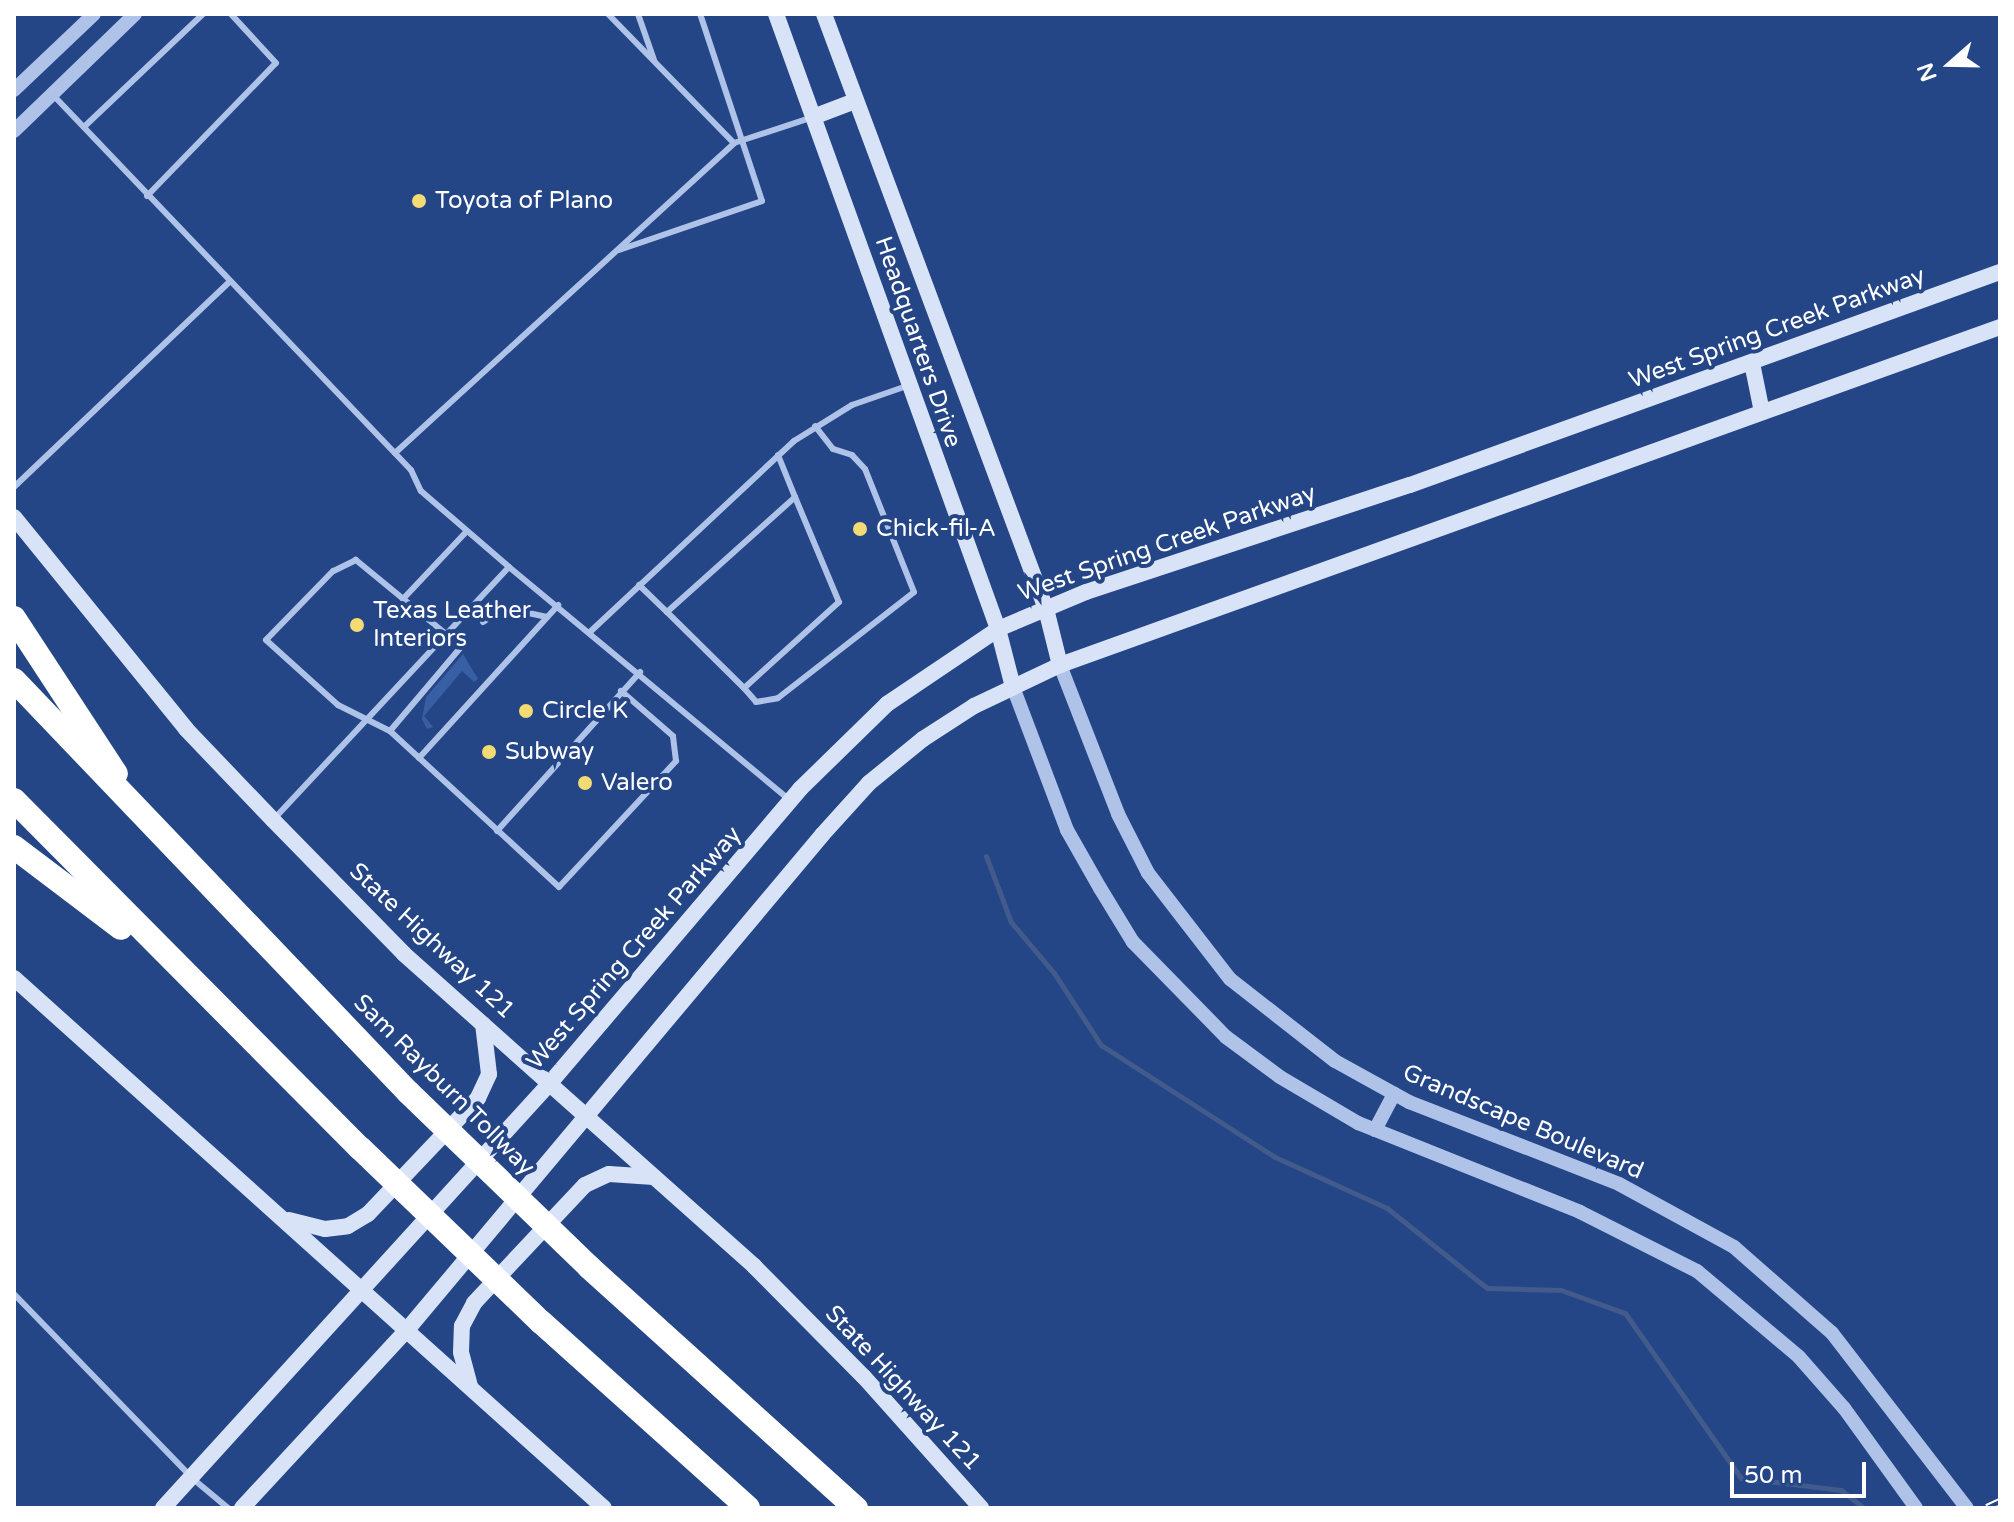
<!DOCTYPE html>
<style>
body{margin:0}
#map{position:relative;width:2014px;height:1522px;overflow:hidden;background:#244687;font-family:"Varela Round",sans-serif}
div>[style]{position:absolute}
.green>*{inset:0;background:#385ea3}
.stream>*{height:5px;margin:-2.5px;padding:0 2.5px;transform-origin:2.5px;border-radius:2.5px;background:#435b8b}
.service>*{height:6px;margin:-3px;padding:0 3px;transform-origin:3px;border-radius:3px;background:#afc3e9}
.tertiary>*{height:14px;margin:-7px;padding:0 7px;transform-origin:7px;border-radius:7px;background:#afc3e9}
.secondary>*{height:16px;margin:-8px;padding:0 8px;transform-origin:8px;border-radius:8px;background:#d9e3f7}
.motorway>*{height:24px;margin:-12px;padding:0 12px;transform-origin:12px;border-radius:12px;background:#fff}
.rail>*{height:8px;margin-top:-4px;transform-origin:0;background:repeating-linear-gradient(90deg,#244687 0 15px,#fff 0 30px);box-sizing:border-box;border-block:2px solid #fff}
.motorway-bridge>*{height:24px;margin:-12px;padding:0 12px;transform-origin:12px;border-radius:12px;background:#fff}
.dots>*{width:22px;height:22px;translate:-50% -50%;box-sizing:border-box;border:4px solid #244687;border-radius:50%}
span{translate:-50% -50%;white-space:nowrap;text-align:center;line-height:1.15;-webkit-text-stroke:8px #244687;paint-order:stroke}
.poi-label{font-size:24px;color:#fff}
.left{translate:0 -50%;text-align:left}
.street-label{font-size:24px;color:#fff}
.frame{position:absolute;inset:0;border:16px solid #fff;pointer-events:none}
.north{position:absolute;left:1910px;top:24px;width:80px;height:80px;-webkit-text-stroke:6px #244687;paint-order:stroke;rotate:250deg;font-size:22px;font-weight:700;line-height:32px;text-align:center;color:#fff}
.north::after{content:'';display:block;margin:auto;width:28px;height:36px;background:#fff;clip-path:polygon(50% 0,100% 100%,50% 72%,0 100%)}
.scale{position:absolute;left:1730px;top:1462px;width:136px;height:36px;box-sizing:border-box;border:4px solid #fff;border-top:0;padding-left:10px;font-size:24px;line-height:28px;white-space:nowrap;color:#fff;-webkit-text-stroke:6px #244687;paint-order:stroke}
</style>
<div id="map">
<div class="green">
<div style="clip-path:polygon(463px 654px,478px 679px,474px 682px,462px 671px,424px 716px,433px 727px,427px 729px,422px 719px,426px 697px)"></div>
</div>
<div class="stream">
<div style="left:986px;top:856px;width:71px;rotate:69.3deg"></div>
<div style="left:1011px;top:922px;width:67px;rotate:49.9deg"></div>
<div style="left:1054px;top:973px;width:86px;rotate:56.9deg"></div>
<div style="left:1101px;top:1045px;width:207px;rotate:32.8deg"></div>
<div style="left:1275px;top:1157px;width:123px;rotate:24.5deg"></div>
<div style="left:1387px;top:1208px;width:128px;rotate:38.7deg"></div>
<div style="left:1487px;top:1288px;width:74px;rotate:1.5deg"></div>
<div style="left:1561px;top:1290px;width:68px;rotate:19.8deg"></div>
<div style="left:1625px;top:1313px;width:202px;rotate:54.9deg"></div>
<div style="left:1741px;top:1478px;width:101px;rotate:6.8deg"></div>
<div style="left:1841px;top:1490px;width:29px;rotate:38deg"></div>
</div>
<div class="service">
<div style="left:608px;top:14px;width:180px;rotate:45.7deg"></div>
<div style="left:638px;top:14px;width:49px;rotate:70.8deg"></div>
<div style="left:54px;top:96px;width:517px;rotate:46.33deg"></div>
<div style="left:411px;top:470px;width:23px;rotate:65deg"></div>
<div style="left:421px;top:491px;width:116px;rotate:40.8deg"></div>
<div style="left:85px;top:126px;width:163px;rotate:-43.5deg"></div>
<div style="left:147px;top:196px;width:185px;rotate:-45.9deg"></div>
<div style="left:276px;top:63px;width:67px;rotate:-132.6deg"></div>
<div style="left:619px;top:250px;width:151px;rotate:-18.9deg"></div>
<div style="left:762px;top:201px;width:197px;rotate:-108.3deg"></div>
<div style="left:395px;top:453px;width:459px;rotate:-42.4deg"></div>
<div style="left:734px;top:143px;width:83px;rotate:-18.2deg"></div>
<div style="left:778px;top:455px;width:45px;rotate:68deg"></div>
<div style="left:795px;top:497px;width:114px;rotate:67.3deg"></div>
<div style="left:839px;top:602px;width:128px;rotate:137.8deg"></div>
<div style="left:744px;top:688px;width:108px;rotate:-135.4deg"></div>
<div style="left:667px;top:612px;width:172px;rotate:-41.9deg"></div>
<div style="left:14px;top:487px;width:298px;rotate:-43.6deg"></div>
<div style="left:639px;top:585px;width:39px;rotate:44deg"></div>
<div style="left:403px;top:599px;width:93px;rotate:-46.7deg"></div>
<div style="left:483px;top:622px;width:26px;rotate:-32deg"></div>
<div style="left:505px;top:608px;width:43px;rotate:12.1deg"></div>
<div style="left:591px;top:631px;width:278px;rotate:-43.1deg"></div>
<div style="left:794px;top:441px;width:68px;rotate:-31.8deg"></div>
<div style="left:852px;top:405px;width:58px;rotate:-19.1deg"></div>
<div style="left:446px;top:634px;width:117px;rotate:-140.6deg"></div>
<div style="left:356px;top:560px;width:25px;rotate:154deg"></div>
<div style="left:333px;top:571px;width:96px;rotate:134.2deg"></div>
<div style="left:266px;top:640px;width:97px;rotate:42.1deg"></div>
<div style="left:338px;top:705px;width:58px;rotate:26.6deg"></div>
<div style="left:390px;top:731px;width:230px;rotate:42.7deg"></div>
<div style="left:559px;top:887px;width:172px;rotate:-47.1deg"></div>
<div style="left:676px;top:761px;width:25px;rotate:-97deg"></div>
<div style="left:673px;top:736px;width:69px;rotate:-139.1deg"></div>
<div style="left:744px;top:688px;width:18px;rotate:49deg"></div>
<div style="left:756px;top:702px;width:22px;rotate:-10deg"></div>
<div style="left:778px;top:698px;width:172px;rotate:-37.9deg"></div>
<div style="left:914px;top:592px;width:132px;rotate:-111.7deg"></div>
<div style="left:865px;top:469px;width:19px;rotate:-133deg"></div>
<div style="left:852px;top:455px;width:20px;rotate:-162deg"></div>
<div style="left:833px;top:449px;width:29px;rotate:-128deg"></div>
<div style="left:390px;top:731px;width:110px;rotate:-49.8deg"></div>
<div style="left:419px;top:758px;width:207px;rotate:-47.7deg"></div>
<div style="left:273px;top:820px;width:346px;rotate:-47deg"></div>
<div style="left:509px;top:567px;width:363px;rotate:39.7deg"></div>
<div style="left:497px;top:831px;width:214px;rotate:-48deg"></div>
<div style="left:14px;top:1294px;width:256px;rotate:45.9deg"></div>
<div style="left:192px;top:1478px;width:47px;rotate:39.8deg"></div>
</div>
<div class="tertiary">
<div style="left:14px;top:90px;width:110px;rotate:-43.5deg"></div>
<div style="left:14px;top:131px;width:168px;rotate:-44deg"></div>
<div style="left:1060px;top:665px;width:160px;rotate:68.7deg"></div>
<div style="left:1118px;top:814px;width:66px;rotate:63deg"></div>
<div style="left:1148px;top:873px;width:134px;rotate:52.3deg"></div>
<div style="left:1230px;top:979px;width:133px;rotate:38deg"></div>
<div style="left:1335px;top:1061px;width:85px;rotate:29deg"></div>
<div style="left:1409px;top:1102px;width:225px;rotate:21.3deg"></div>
<div style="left:1619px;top:1184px;width:131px;rotate:28.7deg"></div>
<div style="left:1734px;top:1247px;width:130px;rotate:41.3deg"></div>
<div style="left:1832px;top:1333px;width:221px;rotate:52.4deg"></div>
<div style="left:1013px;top:687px;width:153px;rotate:69.3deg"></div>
<div style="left:1067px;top:830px;width:67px;rotate:60.4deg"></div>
<div style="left:1100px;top:888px;width:63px;rotate:58.6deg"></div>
<div style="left:1133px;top:942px;width:133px;rotate:45.6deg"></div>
<div style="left:1226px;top:1037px;width:67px;rotate:36.5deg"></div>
<div style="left:1280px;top:1077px;width:91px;rotate:30.5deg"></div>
<div style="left:1358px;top:1123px;width:239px;rotate:21.8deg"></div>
<div style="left:1580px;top:1212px;width:131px;rotate:26.8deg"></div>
<div style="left:1697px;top:1271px;width:133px;rotate:40.1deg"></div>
<div style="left:1799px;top:1357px;width:68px;rotate:48.6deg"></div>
<div style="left:1844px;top:1408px;width:123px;rotate:54.2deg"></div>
<div style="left:1375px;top:1130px;width:41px;rotate:-62.2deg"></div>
</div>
<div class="secondary">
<div style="left:776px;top:14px;width:654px;rotate:70.15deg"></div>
<div style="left:998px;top:629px;width:60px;rotate:75.5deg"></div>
<div style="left:824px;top:14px;width:635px;rotate:69.54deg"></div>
<div style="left:1046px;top:609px;width:58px;rotate:76deg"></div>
<div style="left:813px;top:117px;width:45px;rotate:-20.9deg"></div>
<div style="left:1752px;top:363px;width:50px;rotate:78.5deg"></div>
<div style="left:14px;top:517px;width:273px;rotate:50.9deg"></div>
<div style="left:186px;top:729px;width:126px;rotate:46.3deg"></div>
<div style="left:273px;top:820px;width:187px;rotate:45.6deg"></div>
<div style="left:404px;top:954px;width:469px;rotate:41.7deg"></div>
<div style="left:754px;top:1266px;width:156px;rotate:45.3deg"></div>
<div style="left:864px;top:1377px;width:176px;rotate:48.2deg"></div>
<div style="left:14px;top:978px;width:793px;rotate:41.93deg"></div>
<div style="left:289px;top:1220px;width:37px;rotate:14deg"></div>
<div style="left:325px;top:1229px;width:23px;rotate:-7deg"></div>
<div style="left:348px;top:1226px;width:23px;rotate:-31deg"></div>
<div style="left:368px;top:1214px;width:160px;rotate:-46.5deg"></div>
<div style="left:478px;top:1098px;width:26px;rotate:-65deg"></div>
<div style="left:489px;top:1074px;width:50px;rotate:-96.8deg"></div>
<div style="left:470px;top:1386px;width:35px;rotate:-105deg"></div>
<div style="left:461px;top:1352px;width:26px;rotate:-88deg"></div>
<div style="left:462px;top:1326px;width:26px;rotate:-62deg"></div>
<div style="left:474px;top:1303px;width:162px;rotate:-46.8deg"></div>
<div style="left:585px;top:1185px;width:26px;rotate:-25deg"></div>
<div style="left:609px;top:1174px;width:45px;rotate:3.8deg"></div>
<div style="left:163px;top:1508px;width:575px;rotate:-47.68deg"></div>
<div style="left:550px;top:1083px;width:386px;rotate:-49.6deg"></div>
<div style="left:800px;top:789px;width:122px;rotate:-44.3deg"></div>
<div style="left:887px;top:704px;width:134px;rotate:-34deg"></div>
<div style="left:998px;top:629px;width:95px;rotate:-22.8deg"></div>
<div style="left:1086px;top:592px;width:341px;rotate:-18.3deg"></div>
<div style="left:1410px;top:485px;width:627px;rotate:-19.85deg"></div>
<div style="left:242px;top:1508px;width:241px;rotate:-47.2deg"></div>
<div style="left:406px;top:1331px;width:647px;rotate:-50.01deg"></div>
<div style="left:822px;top:835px;width:70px;rotate:-47.9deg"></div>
<div style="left:869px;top:783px;width:70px;rotate:-39.2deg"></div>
<div style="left:923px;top:739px;width:61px;rotate:-32.9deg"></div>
<div style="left:974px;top:706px;width:95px;rotate:-25.5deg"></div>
<div style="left:1060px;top:665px;width:999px;rotate:-19.78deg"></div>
</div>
<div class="motorway">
<div style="left:14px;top:618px;width:186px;rotate:56.8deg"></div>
<div style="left:14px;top:680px;width:570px;rotate:46.28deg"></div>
<div style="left:14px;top:800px;width:491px;rotate:45.2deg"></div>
<div style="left:14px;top:847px;width:134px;rotate:37.1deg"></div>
<div style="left:589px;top:1267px;width:360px;rotate:42.1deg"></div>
<div style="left:541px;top:1322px;width:278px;rotate:41.9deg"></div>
</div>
<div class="rail">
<div style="left:1987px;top:1508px;width:14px;rotate:-25deg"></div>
</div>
<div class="motorway-bridge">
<div style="left:408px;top:1092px;width:252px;rotate:44deg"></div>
<div style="left:360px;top:1148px;width:251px;rotate:43.9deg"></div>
</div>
<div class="dots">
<div style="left:419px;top:201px;background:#f3da72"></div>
<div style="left:860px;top:529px;background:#f3da72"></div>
<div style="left:357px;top:625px;background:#f3da72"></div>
<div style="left:526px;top:711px;background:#f3da72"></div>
<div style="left:489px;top:752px;background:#f3da72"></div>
<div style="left:585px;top:783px;background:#f3da72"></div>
</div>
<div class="poi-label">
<span class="left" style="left:435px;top:201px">Toyota of Plano</span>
<span class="left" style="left:876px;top:529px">Chick-fil-A</span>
<span class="left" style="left:373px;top:625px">Texas Leather<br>Interiors</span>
<span class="left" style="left:542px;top:711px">Circle K</span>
<span class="left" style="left:505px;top:752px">Subway</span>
<span class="left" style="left:601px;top:783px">Valero</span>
</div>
<div class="street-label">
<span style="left:1777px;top:328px;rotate:-20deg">West Spring Creek Parkway</span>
<span style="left:918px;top:342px;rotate:71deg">Headquarters Drive</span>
<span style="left:1167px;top:543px;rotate:-19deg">West Spring Creek Parkway</span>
<span style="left:432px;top:941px;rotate:43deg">State Highway 121</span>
<span style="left:634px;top:948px;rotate:-49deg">West Spring Creek Parkway</span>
<span style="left:444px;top:1085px;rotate:45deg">Sam Rayburn Tollway</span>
<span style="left:1523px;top:1122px;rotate:23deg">Grandscape Boulevard</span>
<span style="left:903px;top:1388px;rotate:47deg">State Highway 121</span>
</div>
<div class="frame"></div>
<div class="north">N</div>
<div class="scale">50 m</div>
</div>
